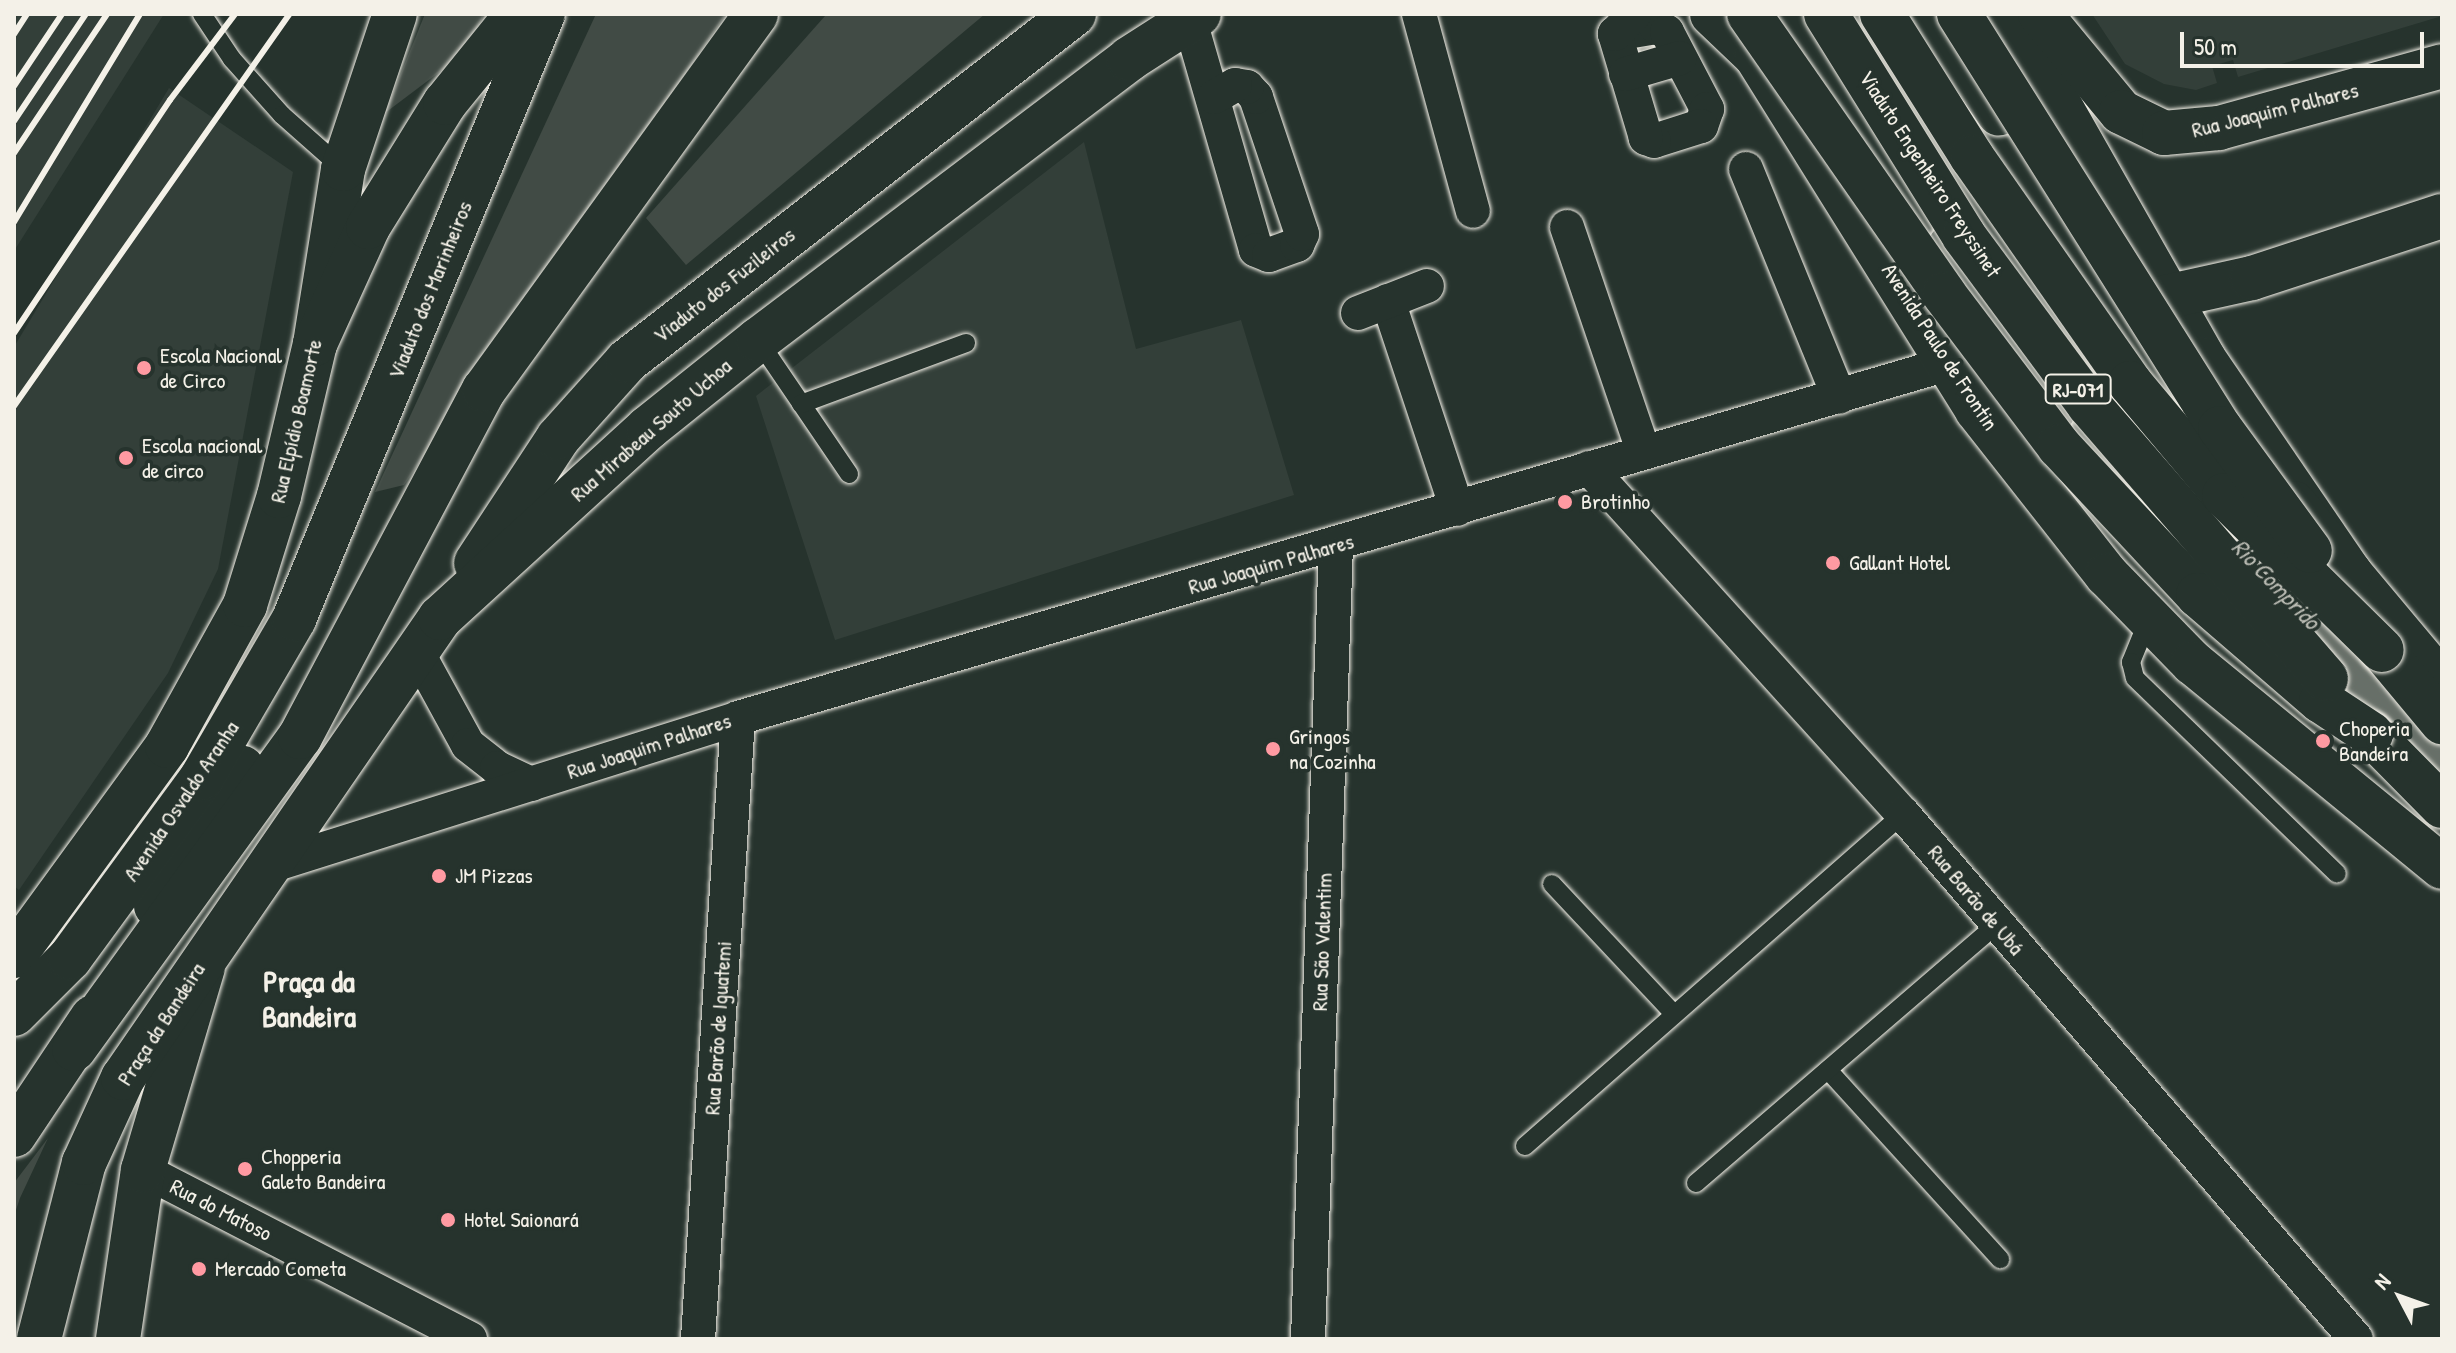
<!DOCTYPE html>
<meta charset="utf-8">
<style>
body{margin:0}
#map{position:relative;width:2456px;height:1353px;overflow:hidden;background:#26332d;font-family:"Patrick Hand",sans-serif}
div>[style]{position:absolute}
.built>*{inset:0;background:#333f39}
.green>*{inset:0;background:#414b45}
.river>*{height:58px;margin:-29px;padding:0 29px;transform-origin:29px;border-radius:29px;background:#676f68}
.roads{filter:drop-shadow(0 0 2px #f4f1e8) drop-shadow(0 0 2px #f4f1e8)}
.lane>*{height:18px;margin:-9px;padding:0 9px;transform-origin:9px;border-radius:9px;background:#26332d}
.street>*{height:34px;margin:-17px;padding:0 17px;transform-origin:17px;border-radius:17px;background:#26332d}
.secondary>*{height:44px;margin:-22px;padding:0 22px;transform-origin:22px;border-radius:22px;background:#26332d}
.primary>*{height:44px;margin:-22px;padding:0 22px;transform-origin:22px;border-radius:22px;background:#26332d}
.highway>*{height:44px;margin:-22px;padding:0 22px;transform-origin:22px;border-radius:22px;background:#26332d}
.rail>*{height:6px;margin:-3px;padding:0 3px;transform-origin:3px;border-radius:3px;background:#f4f1e8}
.bridges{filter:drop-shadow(0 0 2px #f4f1e8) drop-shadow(0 0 2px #f4f1e8)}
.highway-bridge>*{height:44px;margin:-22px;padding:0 22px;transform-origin:22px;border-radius:22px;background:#26332d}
.dots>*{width:22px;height:22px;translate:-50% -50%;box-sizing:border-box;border:4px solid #26332d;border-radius:50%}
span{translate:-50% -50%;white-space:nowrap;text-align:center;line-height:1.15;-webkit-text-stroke:7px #26332d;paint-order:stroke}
.shield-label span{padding:2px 6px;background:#26332d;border:2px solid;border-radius:6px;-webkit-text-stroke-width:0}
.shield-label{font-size:20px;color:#f4f1e8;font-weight:700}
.street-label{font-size:22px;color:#f4f1e8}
.poi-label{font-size:22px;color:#f4f1e8}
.left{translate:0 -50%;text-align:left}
.water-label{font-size:24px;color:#bcbdb5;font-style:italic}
.district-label{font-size:30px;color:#f4f1e8;font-weight:700}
.frame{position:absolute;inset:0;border:16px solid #f4f1e8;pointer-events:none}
.north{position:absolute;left:2360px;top:1257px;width:80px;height:80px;-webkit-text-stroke:6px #26332d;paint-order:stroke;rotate:311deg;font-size:22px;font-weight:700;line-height:32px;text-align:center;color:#f4f1e8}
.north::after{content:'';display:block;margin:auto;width:28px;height:36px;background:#f4f1e8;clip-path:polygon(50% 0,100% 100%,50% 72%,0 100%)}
.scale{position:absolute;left:2180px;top:32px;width:244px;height:36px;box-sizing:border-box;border:4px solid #f4f1e8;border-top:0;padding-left:10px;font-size:24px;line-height:28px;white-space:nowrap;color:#f4f1e8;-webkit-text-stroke:6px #26332d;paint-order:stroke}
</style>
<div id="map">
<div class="built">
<div style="clip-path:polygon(14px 14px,164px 14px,14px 251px)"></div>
<div style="clip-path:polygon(2092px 14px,2442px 14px,2442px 16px,2238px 77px,2233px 60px,2212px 66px,2217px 83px,2196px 90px,2164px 84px,2125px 64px)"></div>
<div style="clip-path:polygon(169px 88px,293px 172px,218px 569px,168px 673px,19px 890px,14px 886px,14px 347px)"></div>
<div style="clip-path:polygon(1084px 142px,1136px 349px,1241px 320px,1294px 495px,835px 640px,756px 396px)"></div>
</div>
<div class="green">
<div style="clip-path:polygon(425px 14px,484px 14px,466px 52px,385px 113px)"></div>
<div style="clip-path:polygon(596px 14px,726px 14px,404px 485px,375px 492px)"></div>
<div style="clip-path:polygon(985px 14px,686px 265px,646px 218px,825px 16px)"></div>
<div style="clip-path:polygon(48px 1138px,20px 1198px,14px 1216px,14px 1183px)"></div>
</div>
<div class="river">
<div style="left:2119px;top:405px;width:171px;rotate:50deg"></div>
<div style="left:2229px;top:536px;width:305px;rotate:45.8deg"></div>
</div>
<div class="roads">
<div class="lane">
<div style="left:202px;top:14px;width:54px;rotate:56.3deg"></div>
<div style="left:232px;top:59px;width:75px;rotate:48.2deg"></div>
<div style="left:282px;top:115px;width:80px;rotate:41.5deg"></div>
<div style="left:758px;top:340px;width:162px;rotate:55.8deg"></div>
<div style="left:801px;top:404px;width:176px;rotate:-20.3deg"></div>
<div style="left:2149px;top:618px;width:48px;rotate:112.2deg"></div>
<div style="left:2131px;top:662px;width:16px;rotate:76deg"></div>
<div style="left:2135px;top:678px;width:281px;rotate:44.1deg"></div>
<div style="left:1552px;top:884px;width:177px;rotate:46.8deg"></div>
<div style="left:1828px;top:1070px;width:256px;rotate:47.7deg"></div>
<div style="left:1525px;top:1146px;width:503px;rotate:-41.29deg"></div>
<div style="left:1696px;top:1183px;width:396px;rotate:-40.7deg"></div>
</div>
<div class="street">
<div style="left:1419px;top:14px;width:204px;rotate:74.7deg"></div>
<div style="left:1190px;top:21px;width:238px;rotate:73.9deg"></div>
<div style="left:1256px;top:250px;width:14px;rotate:21deg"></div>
<div style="left:1269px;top:255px;width:30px;rotate:-20deg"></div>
<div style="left:1297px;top:245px;width:12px;rotate:-66deg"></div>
<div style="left:1302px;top:234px;width:145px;rotate:-108.6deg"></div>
<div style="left:1256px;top:97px;width:13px;rotate:-132deg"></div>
<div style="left:1247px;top:87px;width:12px;rotate:-171deg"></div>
<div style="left:1235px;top:85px;width:24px;rotate:150deg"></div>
<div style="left:1615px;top:34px;width:42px;rotate:-9.7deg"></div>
<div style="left:1656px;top:27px;width:12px;rotate:24deg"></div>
<div style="left:1667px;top:32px;width:87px;rotate:62.5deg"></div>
<div style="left:1707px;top:109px;width:18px;rotate:109deg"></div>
<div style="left:1701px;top:126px;width:49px;rotate:162.3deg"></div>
<div style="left:1654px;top:141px;width:9px;rotate:-159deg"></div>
<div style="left:1646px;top:138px;width:109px;rotate:-106.6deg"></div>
<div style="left:1615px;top:34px;width:28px;rotate:-46deg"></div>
<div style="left:1626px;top:74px;width:56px;rotate:-16.5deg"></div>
<div style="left:1746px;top:169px;width:246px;rotate:67.8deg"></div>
<div style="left:1567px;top:227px;width:236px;rotate:71.2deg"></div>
<div style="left:1388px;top:301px;width:219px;rotate:71.6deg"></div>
<div style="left:1358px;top:313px;width:74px;rotate:-21.4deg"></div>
<div style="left:1589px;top:468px;width:467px;rotate:47.8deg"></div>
<div style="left:1903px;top:814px;width:693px;rotate:49.21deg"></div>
<div style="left:416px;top:650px;width:108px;rotate:61.3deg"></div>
<div style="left:468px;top:745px;width:37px;rotate:38deg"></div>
<div style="left:497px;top:768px;width:38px;rotate:25deg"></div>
<div style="left:270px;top:866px;width:491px;rotate:-17.5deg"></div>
<div style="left:738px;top:718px;width:1285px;rotate:-16.32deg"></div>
<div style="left:143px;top:1170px;width:368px;rotate:27.3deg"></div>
<div style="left:698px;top:1339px;width:622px;rotate:-86.31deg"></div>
<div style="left:1308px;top:1339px;width:793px;rotate:-87.98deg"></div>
</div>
<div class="secondary">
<div style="left:1712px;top:14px;width:61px;rotate:43.7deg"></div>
<div style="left:1756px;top:56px;width:417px;rotate:58deg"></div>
<div style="left:1977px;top:410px;width:210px;rotate:51.8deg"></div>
<div style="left:2107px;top:575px;width:123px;rotate:45.7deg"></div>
<div style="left:2193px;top:663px;width:322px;rotate:39.3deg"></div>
<div style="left:2008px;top:14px;width:397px;rotate:60.4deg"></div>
<div style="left:2204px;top:359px;width:259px;rotate:55.7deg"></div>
<div style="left:2350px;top:573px;width:143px;rotate:50.1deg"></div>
<div style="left:2040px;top:14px;width:127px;rotate:50.4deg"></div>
<div style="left:2121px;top:112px;width:48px;rotate:26deg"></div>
<div style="left:2164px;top:133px;width:55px;rotate:-5.2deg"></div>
<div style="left:2219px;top:128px;width:231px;rotate:-15.5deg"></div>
<div style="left:1950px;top:246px;width:195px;rotate:58.2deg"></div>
<div style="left:2166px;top:297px;width:88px;rotate:-12.5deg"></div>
<div style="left:2252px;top:278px;width:200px;rotate:-18.1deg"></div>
<div style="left:14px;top:956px;width:260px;rotate:-53.9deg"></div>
<div style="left:167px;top:746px;width:161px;rotate:-61deg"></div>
<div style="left:245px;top:605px;width:114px;rotate:-72.7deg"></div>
<div style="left:279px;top:496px;width:156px;rotate:-76.7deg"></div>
<div style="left:315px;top:344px;width:177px;rotate:-80.9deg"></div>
<div style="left:343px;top:169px;width:163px;rotate:-71.5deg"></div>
<div style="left:118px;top:1339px;width:171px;rotate:-81.6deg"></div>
<div style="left:143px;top:1170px;width:211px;rotate:-73.5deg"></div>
</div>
<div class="primary">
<div style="left:315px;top:344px;width:128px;rotate:-65.6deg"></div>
<div style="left:368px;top:227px;width:146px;rotate:-58.2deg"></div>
<div style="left:445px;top:103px;width:114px;rotate:-51deg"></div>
<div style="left:476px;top:563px;width:149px;rotate:-56.7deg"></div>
<div style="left:558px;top:438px;width:103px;rotate:-48.1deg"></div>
<div style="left:627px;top:361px;width:566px;rotate:-37.82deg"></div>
<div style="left:156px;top:906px;width:163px;rotate:-58.1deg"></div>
<div style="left:14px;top:1014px;width:79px;rotate:-45deg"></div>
<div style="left:70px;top:958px;width:222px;rotate:-53.8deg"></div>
<div style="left:201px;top:779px;width:185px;rotate:-59.8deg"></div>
<div style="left:294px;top:619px;width:654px;rotate:-67.63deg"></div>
<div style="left:14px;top:1135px;width:141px;rotate:-56.3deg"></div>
<div style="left:39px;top:1339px;width:182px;rotate:-75.7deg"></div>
<div style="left:84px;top:1163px;width:94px;rotate:-65.4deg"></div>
<div style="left:123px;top:1078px;width:559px;rotate:-55.43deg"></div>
<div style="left:440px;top:618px;width:282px;rotate:-42.4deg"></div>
<div style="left:648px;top:428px;width:141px;rotate:-38.7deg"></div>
<div style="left:758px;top:340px;width:465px;rotate:-37.1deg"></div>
<div style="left:1129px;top:59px;width:83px;rotate:-32.7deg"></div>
</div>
<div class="highway">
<div style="left:1930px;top:14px;width:121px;rotate:55.4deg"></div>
<div style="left:2294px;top:503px;width:90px;rotate:51.3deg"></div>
<div style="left:2382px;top:650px;width:94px;rotate:50.2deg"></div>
<div style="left:2371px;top:734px;width:101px;rotate:45.4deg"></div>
<div style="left:74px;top:1049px;width:385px;rotate:-54.1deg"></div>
<div style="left:300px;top:737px;width:393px;rotate:-62.1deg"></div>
<div style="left:484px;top:390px;width:464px;rotate:-54.1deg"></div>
</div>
</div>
<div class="rail">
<div style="left:14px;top:34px;width:24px;rotate:-57deg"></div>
<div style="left:14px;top:86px;width:87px;rotate:-56.3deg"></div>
<div style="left:14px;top:121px;width:129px;rotate:-56.1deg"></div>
<div style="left:14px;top:153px;width:167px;rotate:-56.2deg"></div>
<div style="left:14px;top:222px;width:243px;rotate:-58.8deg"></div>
<div style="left:14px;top:333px;width:280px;rotate:-56.2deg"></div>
<div style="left:170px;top:100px;width:108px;rotate:-52.9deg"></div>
<div style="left:14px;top:406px;width:479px;rotate:-54.9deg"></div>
</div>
<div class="bridges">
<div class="highway-bridge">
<div style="left:1749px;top:14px;width:341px;rotate:55.1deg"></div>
<div style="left:1944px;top:294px;width:191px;rotate:52.9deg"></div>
<div style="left:2059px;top:446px;width:204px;rotate:47deg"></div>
<div style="left:2198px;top:595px;width:162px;rotate:40.8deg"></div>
<div style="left:2321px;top:701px;width:60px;rotate:33.4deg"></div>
<div style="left:1826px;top:14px;width:261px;rotate:58.1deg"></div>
<div style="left:1964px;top:236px;width:210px;rotate:53.5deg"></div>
<div style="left:2089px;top:405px;width:362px;rotate:49.1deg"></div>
<div style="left:1882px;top:14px;width:169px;rotate:57.8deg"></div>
<div style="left:1972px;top:157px;width:276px;rotate:55deg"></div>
<div style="left:2130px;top:383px;width:146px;rotate:50deg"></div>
<div style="left:2224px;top:495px;width:221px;rotate:44.5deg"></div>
<div style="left:1959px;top:14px;width:489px;rotate:57.8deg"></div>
<div style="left:2220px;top:428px;width:152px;rotate:53.8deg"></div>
</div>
</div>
<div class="dots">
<div style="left:144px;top:368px;background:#ff9aa2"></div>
<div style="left:126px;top:458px;background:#ff9aa2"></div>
<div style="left:1565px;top:502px;background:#ff9aa2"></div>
<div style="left:1833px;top:563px;background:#ff9aa2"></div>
<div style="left:2323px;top:741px;background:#ff9aa2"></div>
<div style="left:1273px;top:749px;background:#ff9aa2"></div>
<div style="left:439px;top:876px;background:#ff9aa2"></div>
<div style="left:245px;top:1169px;background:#ff9aa2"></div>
<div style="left:448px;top:1220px;background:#ff9aa2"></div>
<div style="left:199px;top:1269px;background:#ff9aa2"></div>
</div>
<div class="shield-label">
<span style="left:2078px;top:389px">RJ-071</span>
</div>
<div class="street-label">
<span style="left:2275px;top:110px;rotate:-14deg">Rua Joaquim Palhares</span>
<span style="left:1930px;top:174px;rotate:57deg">Viaduto Engenheiro Freyssinet</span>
<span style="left:724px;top:285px;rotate:-38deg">Viaduto dos Fuzileiros</span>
<span style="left:430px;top:290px;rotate:-68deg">Viaduto dos Marinheiros</span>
<span style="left:1940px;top:347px;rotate:57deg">Avenida Paulo de Frontin</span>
<span style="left:296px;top:421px;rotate:-77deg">Rua Elpídio Boamorte</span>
<span style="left:651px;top:430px;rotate:-41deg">Rua Mirabeau Souto Uchoa</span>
<span style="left:1271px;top:564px;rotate:-16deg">Rua Joaquim Palhares</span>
<span style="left:649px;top:746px;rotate:-18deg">Rua Joaquim Palhares</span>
<span style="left:181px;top:801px;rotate:-56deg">Avenida Osvaldo Aranha</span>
<span style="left:1976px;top:900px;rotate:50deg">Rua Barão de Ubá</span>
<span style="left:1322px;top:942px;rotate:-88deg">Rua São Valentim</span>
<span style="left:161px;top:1024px;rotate:-57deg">Praça da Bandeira</span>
<span style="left:718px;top:1028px;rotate:-86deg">Rua Barão de Iguatemi</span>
<span style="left:221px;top:1210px;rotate:27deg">Rua do Matoso</span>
</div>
<div class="poi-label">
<span class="left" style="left:160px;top:368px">Escola Nacional<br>de Circo</span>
<span class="left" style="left:142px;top:458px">Escola nacional<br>de circo</span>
<span class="left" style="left:1581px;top:502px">Brotinho</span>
<span class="left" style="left:1849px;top:563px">Gallant Hotel</span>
<span class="left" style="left:2339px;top:741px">Choperia<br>Bandeira</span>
<span class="left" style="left:1289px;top:749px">Gringos<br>na Cozinha</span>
<span class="left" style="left:455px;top:876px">JM Pizzas</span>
<span class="left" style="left:261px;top:1169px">Chopperia<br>Galeto Bandeira</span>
<span class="left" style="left:464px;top:1220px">Hotel Saionará</span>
<span class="left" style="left:215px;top:1269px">Mercado Cometa</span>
</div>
<div class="water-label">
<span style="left:2276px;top:584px;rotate:46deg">Rio Comprido</span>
</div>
<div class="district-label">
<span style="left:309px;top:998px">Praça da<br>Bandeira</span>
</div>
<div class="frame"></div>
<div class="north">N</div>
<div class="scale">50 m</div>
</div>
